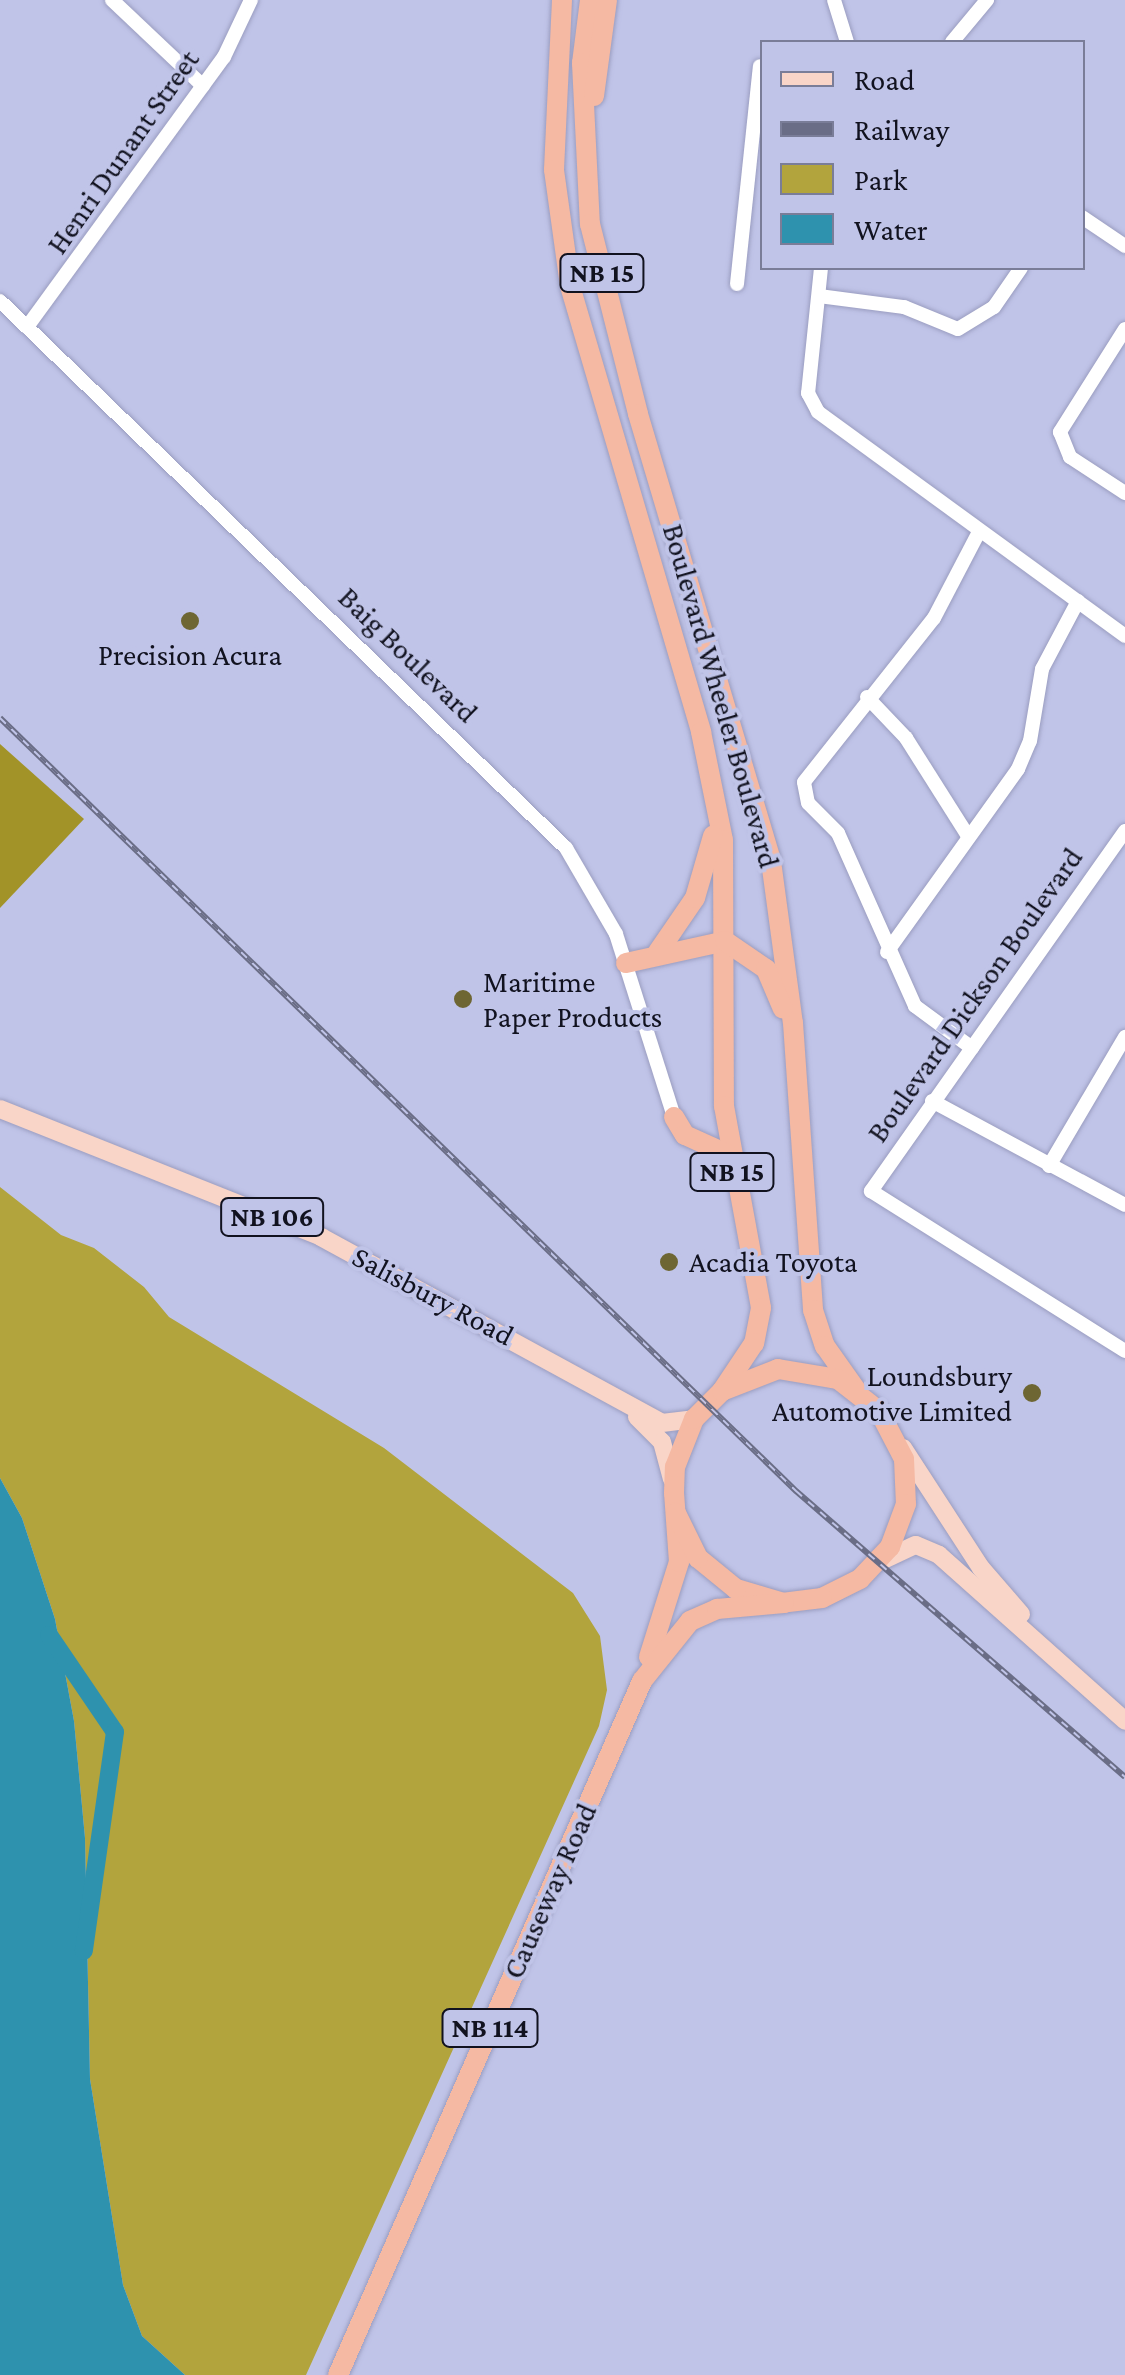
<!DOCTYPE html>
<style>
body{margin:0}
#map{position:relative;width:1125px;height:2375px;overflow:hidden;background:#c0c4e8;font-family:"Crimson Pro",serif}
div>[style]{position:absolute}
.green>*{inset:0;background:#b2a43d}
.forest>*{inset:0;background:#a29328}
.water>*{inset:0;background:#2e92ae}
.river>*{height:18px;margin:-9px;padding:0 9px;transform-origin:9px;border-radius:9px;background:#2e92ae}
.roads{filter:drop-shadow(0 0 2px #9a9dc0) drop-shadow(0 0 2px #9a9dc0)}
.minor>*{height:14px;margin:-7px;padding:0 7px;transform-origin:7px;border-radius:7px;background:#fff}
.major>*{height:18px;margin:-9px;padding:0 9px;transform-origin:9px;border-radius:9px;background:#f9d5c8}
.highway>*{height:20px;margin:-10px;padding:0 10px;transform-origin:10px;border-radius:10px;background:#f5b9a3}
.rail>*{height:6px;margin-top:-3px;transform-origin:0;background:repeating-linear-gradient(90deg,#c0c4e8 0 8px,#6a6d86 0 16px);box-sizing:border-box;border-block:2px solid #6a6d86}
.dots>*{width:28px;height:28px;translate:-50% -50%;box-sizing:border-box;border:5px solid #c0c4e8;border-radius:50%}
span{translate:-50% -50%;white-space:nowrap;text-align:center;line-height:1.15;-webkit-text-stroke:8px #c0c4e8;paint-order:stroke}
.shield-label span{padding:2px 8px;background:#c0c4e8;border:2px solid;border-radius:8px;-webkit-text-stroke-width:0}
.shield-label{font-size:28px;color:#11121f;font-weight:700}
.street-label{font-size:30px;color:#11121f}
.poi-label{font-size:30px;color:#11121f}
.left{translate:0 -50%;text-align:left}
.right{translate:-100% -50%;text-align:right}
.legend{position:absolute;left:760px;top:40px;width:325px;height:230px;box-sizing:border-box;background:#c0c4e8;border:2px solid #7a7d98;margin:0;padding:12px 18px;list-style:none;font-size:30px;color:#11121f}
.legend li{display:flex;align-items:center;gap:20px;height:50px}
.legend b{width:50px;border:2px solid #7a7d98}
</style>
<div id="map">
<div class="green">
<div style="clip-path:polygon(0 1187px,61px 1235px,94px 1248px,144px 1287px,169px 1317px,384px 1448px,573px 1593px,600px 1636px,607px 1690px,599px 1726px,306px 2375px,185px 2375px,142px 2336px,123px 2285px,90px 2079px,85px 1838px,74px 1721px,55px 1619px,22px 1518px,0 1478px)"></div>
</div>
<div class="forest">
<div style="clip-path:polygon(0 744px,84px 819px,0 908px)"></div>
</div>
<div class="water">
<div style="clip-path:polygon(0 1478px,22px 1518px,55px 1619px,74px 1721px,85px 1838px,90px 2079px,123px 2285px,142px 2336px,185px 2375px,0 2375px)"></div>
</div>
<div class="river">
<div style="left:49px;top:1635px;width:117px;rotate:55.8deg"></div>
<div style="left:115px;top:1732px;width:221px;rotate:98.1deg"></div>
</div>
<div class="roads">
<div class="minor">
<div style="left:112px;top:0;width:125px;rotate:43.4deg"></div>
<div style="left:834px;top:0;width:44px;rotate:72.8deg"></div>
<div style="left:952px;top:42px;width:55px;rotate:-50.2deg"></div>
<div style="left:1082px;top:217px;width:52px;rotate:34deg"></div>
<div style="left:821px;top:268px;width:126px;rotate:95.9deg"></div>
<div style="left:808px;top:393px;width:21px;rotate:62deg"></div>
<div style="left:818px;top:412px;width:380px;rotate:36.1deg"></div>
<div style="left:737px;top:284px;width:219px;rotate:-84deg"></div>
<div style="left:819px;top:296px;width:86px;rotate:7.4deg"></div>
<div style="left:904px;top:307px;width:58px;rotate:22.2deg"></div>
<div style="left:958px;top:329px;width:42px;rotate:-31.4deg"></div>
<div style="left:994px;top:307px;width:47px;rotate:-55.3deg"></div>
<div style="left:0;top:301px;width:787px;rotate:44.02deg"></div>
<div style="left:566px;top:848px;width:99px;rotate:59.8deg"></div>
<div style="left:616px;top:934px;width:192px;rotate:72.4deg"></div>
<div style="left:27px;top:327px;width:334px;rotate:-53.9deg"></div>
<div style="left:224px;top:57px;width:63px;rotate:-64.7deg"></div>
<div style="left:1125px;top:329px;width:122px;rotate:122.3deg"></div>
<div style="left:1060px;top:432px;width:27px;rotate:68deg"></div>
<div style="left:1070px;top:457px;width:66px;rotate:33.2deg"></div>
<div style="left:867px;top:697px;width:57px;rotate:46.4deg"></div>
<div style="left:906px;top:738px;width:116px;rotate:57.7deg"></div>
<div style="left:1125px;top:831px;width:441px;rotate:125.2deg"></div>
<div style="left:871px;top:1191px;width:300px;rotate:32.2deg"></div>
<div style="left:887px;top:952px;width:225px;rotate:-54.4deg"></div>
<div style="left:1018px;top:769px;width:30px;rotate:-67deg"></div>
<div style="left:1030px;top:741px;width:73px;rotate:-80.5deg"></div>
<div style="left:1042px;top:669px;width:77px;rotate:-62.1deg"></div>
<div style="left:972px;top:1048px;width:71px;rotate:-143.6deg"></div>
<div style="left:915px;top:1006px;width:189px;rotate:-114deg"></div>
<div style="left:838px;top:833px;width:42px;rotate:-135deg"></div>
<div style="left:808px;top:803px;width:21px;rotate:-101deg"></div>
<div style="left:804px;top:782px;width:209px;rotate:-51.6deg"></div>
<div style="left:934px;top:618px;width:97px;rotate:-62.4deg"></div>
<div style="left:932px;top:1101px;width:219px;rotate:28.3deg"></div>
<div style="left:1049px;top:1166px;width:150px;rotate:-59.5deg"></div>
</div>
<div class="major">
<div style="left:0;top:1109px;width:346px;rotate:21.7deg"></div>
<div style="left:321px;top:1237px;width:388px;rotate:28.6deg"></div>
<div style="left:662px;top:1423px;width:32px;rotate:-7deg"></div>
<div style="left:637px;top:1417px;width:35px;rotate:45deg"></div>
<div style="left:662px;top:1442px;width:38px;rotate:75deg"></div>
<div style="left:903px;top:1448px;width:143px;rotate:57deg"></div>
<div style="left:981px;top:1568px;width:61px;rotate:49deg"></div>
<div style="left:881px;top:1561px;width:38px;rotate:-25deg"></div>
<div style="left:916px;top:1545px;width:25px;rotate:23deg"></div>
<div style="left:939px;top:1555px;width:249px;rotate:41.7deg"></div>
</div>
<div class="highway">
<div style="left:562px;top:0;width:170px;rotate:92.7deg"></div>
<div style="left:554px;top:170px;width:117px;rotate:82.1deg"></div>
<div style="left:570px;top:286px;width:465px;rotate:73.6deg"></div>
<div style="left:701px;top:732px;width:110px;rotate:78.5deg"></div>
<div style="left:723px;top:840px;width:266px;rotate:89.8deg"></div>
<div style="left:724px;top:1106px;width:205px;rotate:79.6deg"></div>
<div style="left:761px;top:1308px;width:36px;rotate:101deg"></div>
<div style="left:754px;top:1343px;width:58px;rotate:123.7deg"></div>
<div style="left:590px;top:0;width:64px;rotate:97.2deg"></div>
<div style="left:582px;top:63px;width:161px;rotate:87.2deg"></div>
<div style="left:590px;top:224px;width:196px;rotate:75.8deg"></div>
<div style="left:638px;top:414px;width:466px;rotate:73.4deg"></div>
<div style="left:771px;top:861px;width:163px;rotate:82.3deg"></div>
<div style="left:793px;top:1023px;width:288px;rotate:86deg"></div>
<div style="left:813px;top:1310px;width:38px;rotate:72deg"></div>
<div style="left:825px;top:1346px;width:54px;rotate:54.8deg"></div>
<div style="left:594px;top:96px;width:97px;rotate:-82.3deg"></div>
<div style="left:658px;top:952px;width:65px;rotate:-55.6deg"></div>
<div style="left:695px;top:898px;width:65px;rotate:-73.8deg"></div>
<div style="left:626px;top:963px;width:101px;rotate:-12.5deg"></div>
<div style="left:725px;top:941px;width:50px;rotate:34.3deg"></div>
<div style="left:766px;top:969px;width:43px;rotate:67deg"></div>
<div style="left:674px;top:1117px;width:21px;rotate:59deg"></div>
<div style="left:685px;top:1135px;width:48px;rotate:24.4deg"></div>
<div style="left:649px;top:1657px;width:100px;rotate:-72.5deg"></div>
<div style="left:679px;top:1562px;width:69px;rotate:-94.1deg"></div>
<div style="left:674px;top:1493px;width:26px;rotate:-88deg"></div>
<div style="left:675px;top:1467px;width:52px;rotate:-68.4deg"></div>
<div style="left:694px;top:1419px;width:40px;rotate:-45deg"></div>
<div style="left:722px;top:1391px;width:60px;rotate:-21.4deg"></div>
<div style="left:778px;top:1369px;width:61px;rotate:9.5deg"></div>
<div style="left:838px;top:1379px;width:52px;rotate:38deg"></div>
<div style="left:879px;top:1411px;width:54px;rotate:62.5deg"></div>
<div style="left:904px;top:1459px;width:45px;rotate:87.5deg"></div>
<div style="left:906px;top:1504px;width:46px;rotate:110.4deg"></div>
<div style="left:890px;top:1547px;width:44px;rotate:133.2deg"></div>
<div style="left:860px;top:1579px;width:42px;rotate:153.4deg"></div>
<div style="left:822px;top:1598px;width:38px;rotate:173deg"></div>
<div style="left:784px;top:1603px;width:50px;rotate:-163.7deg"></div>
<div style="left:736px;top:1589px;width:49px;rotate:-140.8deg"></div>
<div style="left:698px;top:1558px;width:50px;rotate:-116.1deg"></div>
<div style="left:338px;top:2375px;width:758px;rotate:-66.34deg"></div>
<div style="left:642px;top:1681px;width:77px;rotate:-51.3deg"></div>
<div style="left:690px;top:1621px;width:30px;rotate:-24deg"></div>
<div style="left:717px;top:1609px;width:67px;rotate:-5.1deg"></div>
</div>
</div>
<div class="rail">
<div style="left:0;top:718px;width:1110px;rotate:44.16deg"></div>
<div style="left:796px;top:1491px;width:436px;rotate:41deg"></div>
</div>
<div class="dots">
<div style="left:190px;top:621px;background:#6e6633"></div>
<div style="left:463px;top:999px;background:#6e6633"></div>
<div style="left:669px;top:1262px;background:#6e6633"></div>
<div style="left:1032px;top:1393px;background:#6e6633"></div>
</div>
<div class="shield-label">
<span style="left:602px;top:273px">NB 15</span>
<span style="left:732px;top:1172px">NB 15</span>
<span style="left:272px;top:1217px">NB 106</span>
<span style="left:490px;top:2028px">NB 114</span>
</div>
<div class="street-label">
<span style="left:123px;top:152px;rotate:-55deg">Henri Dunant Street</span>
<span style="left:408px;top:655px;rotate:44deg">Baig Boulevard</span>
<span style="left:721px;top:696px;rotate:74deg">Boulevard Wheeler Boulevard</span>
<span style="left:975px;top:995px;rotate:-55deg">Boulevard Dickson Boulevard</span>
<span style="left:433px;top:1296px;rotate:28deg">Salisbury Road</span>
<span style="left:550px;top:1891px;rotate:-66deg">Causeway Road</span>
</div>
<div class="poi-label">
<span style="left:190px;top:655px">Precision Acura</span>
<span class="left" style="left:483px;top:999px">Maritime<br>Paper Products</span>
<span class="left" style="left:689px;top:1262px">Acadia Toyota</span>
<span class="right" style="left:1012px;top:1393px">Loundsbury<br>Automotive Limited</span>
</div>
<ul class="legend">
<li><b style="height:12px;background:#f9d5c8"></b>Road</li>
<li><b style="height:12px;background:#6a6d86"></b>Railway</li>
<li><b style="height:28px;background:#b2a43d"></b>Park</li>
<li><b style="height:28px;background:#2e92ae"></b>Water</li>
</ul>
</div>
